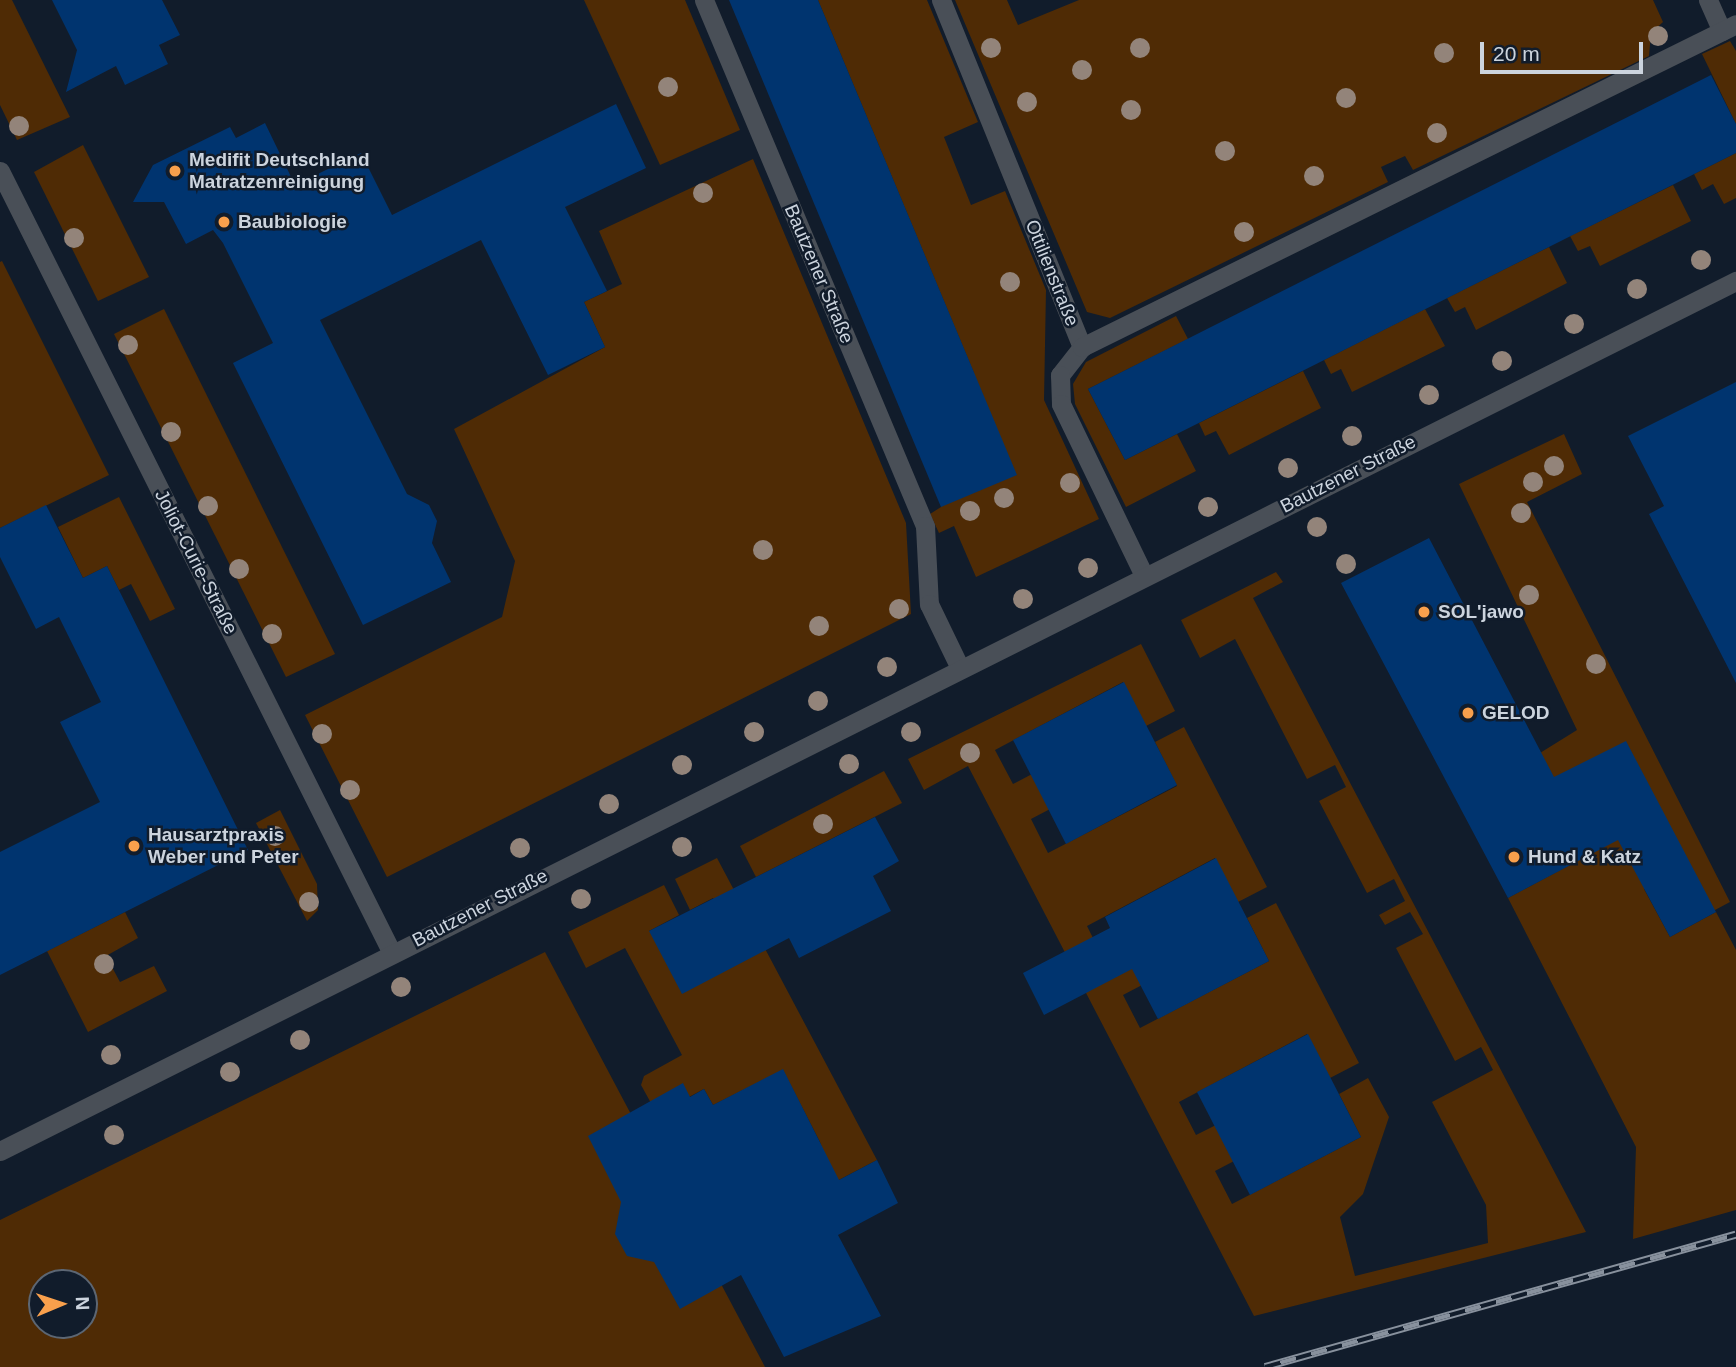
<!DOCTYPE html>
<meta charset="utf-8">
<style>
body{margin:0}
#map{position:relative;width:1736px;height:1367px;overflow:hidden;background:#111c2b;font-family:Arial,sans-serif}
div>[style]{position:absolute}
.green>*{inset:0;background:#4f2b05}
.building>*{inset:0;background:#00346f}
.minor>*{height:19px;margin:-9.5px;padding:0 9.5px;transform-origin:9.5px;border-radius:9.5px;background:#494f57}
.rail>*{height:8px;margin-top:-4px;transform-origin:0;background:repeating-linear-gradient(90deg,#111c2b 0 16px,#88919d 0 32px);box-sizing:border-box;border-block:2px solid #88919d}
.trees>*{width:20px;height:20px;margin:-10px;border-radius:50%;background:#93847a}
.dots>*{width:19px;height:19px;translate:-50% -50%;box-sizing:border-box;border:4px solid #111c2b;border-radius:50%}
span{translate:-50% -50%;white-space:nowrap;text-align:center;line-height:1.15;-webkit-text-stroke:5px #111c2b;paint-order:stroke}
.poi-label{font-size:19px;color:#ccd4de;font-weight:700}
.left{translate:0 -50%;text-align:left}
.street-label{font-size:19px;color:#ccd4de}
.north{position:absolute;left:28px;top:1269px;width:70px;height:70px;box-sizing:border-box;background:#111c2b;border:2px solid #5c6673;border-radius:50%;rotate:88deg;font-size:19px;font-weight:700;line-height:28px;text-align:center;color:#ccd4de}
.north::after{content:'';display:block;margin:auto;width:24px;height:32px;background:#f9a04c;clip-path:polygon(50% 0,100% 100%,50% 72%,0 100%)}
.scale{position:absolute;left:1480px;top:42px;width:163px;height:32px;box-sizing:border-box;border:4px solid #ccd4de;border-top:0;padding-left:9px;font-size:21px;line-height:24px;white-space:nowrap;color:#ccd4de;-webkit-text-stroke:5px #111c2b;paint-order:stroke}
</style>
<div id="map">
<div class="green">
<div style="clip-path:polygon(0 0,12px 0,70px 117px,17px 140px,0 105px)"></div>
<div style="clip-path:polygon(584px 0,685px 0,740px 130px,660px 165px)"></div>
<div style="clip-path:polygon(818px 0,927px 0,978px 122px,944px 137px,971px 205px,1005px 191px,1046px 290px,1044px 400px,1099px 519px,976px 577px,954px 526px,939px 533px,930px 514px,941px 507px,974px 373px)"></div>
<div style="clip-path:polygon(955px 0,1007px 0,1018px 25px,1079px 0,1653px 0,1663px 22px,1651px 33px,1649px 56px,1413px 170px,1405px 156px,1381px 167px,1388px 182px,1110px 318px,1087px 312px)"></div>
<div style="clip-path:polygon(1730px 41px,1736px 51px,1736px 124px,1702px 54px)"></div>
<div style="clip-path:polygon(83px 145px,149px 277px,98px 301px,34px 172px)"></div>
<div style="clip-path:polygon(1736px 153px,1736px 198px,1724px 204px,1713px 184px,1702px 190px,1694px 174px)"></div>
<div style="clip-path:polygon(753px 159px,906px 523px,911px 614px,387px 877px,305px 715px,502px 617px,515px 561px,454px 429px,605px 347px,584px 302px,622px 284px,599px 231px)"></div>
<div style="clip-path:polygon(1673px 185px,1691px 221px,1600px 266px,1590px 246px,1578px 251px,1570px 236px)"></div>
<div style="clip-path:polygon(1549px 247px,1567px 283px,1476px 330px,1465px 307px,1455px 312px,1447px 298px)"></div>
<div style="clip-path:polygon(2px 261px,109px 475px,0 528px,0 262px)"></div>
<div style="clip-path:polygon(164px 309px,335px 654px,286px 677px,114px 334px)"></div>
<div style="clip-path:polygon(1425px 309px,1445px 346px,1352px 392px,1341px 369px,1331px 374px,1324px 360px)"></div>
<div style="clip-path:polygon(1176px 316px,1188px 339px,1088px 389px,1125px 460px,1177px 434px,1196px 471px,1126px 507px,1075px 404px,1073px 384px,1086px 362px)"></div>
<div style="clip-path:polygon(1303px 371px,1321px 408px,1229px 455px,1216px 431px,1205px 436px,1199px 423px)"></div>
<div style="clip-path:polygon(1564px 434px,1582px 474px,1527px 502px,1730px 902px,1715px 910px,1644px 889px,1670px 937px,1716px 912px,1736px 950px,1736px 1210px,1633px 1239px,1636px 1147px,1508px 898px,1592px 853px,1540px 753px,1577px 730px,1459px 484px)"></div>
<div style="clip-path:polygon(119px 497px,175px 609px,150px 621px,131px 584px,119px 590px,107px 566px,83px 578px,58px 527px)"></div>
<div style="clip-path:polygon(1276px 572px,1283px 582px,1253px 598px,1586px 1232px,1254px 1316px,968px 766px,924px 790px,908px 759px,1141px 644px,1175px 711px,1146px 726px,1123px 682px,995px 750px,1013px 784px,1034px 773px,1052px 808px,1031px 819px,1048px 853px,1177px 786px,1155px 742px,1184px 727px,1267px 887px,1238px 902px,1215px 858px,1087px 926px,1104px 960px,1122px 951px,1144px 984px,1123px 995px,1140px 1028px,1269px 961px,1247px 918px,1276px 903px,1359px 1063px,1330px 1078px,1307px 1034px,1179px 1102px,1196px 1135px,1218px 1124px,1236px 1160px,1215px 1171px,1232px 1204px,1361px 1137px,1339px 1094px,1368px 1078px,1389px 1117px,1363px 1194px,1340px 1217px,1355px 1276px,1488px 1243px,1486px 1205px,1432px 1102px,1493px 1070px,1481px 1047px,1455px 1061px,1396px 948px,1423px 934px,1410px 912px,1385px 925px,1379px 915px,1405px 901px,1394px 879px,1367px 893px,1319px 801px,1346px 787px,1335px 765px,1307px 779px,1235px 639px,1200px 658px,1181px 620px)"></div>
<div style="clip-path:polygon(884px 771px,902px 803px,756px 877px,740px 846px)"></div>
<div style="clip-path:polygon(280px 810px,317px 884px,318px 910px,307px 921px,256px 823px)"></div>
<div style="clip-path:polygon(717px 858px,877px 1160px,833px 1183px,820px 1142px,783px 1070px,713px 1105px,704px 1089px,657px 1114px,641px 1085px,644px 1076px,682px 1055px,625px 948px,586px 968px,568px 932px,664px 885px,679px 915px,649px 931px,746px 960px,713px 898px,690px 910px,675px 879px)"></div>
<div style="clip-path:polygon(125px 912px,138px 938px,106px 956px,120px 982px,154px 966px,167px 991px,88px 1032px,47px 951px)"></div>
<div style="clip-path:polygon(evenodd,545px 952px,765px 1367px,0 1367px,0 1220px,545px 952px,42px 1283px,84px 1283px,84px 1325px,42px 1325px,42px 1283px)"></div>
</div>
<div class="building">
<div style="clip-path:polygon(52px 0,162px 0,180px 35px,159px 45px,168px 64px,125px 85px,116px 66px,66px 92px,77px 50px)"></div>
<div style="clip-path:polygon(729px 0,818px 0,1017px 475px,941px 507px)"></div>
<div style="clip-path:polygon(1711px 75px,1736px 124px,1736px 153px,1125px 460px,1088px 389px)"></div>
<div style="clip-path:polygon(616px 104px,646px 168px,565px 207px,607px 291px,584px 302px,605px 347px,548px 375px,481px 240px,320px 320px,407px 494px,429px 505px,437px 521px,432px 543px,451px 582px,363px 625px,233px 363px,273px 343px,223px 243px,213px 230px,186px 244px,164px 202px,133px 202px,153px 165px,230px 127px,236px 138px,265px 123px,295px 185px,361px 153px,392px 215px)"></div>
<div style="clip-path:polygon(1736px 382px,1736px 683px,1649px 514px,1664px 506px,1628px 436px)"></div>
<div style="clip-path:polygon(46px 505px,83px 578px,107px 566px,248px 850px,0 975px,0 852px,100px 802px,60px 722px,101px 702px,59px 617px,36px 629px,0 557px,0 528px)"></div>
<div style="clip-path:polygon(1429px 538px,1554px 777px,1626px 741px,1716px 912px,1670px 937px,1618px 840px,1508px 898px,1341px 583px)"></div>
<div style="clip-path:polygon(1124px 682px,1177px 785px,1066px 844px,1013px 740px)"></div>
<div style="clip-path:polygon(875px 817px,899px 861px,873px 876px,891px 911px,799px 958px,789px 938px,682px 994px,649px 931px)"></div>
<div style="clip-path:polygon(1216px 858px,1269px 961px,1158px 1019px,1132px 969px,1044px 1015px,1023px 973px,1110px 928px,1105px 917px)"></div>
<div style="clip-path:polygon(1308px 1034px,1361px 1137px,1250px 1195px,1197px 1092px)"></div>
<div style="clip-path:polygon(783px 1069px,839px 1180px,877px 1160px,898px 1203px,838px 1235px,881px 1316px,784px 1357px,741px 1275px,680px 1309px,654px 1262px,627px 1256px,615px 1234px,621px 1202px,588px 1136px,683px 1083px,690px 1097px,704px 1089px,713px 1105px)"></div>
</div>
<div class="minor">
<div style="left:704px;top:0;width:571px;rotate:67.21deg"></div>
<div style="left:925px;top:526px;width:78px;rotate:87.1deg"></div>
<div style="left:929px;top:604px;width:71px;rotate:64.2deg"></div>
<div style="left:941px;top:0;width:375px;rotate:67.9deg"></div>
<div style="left:1082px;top:347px;width:36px;rotate:128deg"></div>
<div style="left:1060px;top:375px;width:29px;rotate:88deg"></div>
<div style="left:1061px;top:404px;width:191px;rotate:64.2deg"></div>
<div style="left:1708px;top:0;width:34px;rotate:66deg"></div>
<div style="left:0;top:171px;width:875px;rotate:63.38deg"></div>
<div style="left:1082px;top:347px;width:729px;rotate:-26.28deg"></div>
<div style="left:0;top:1151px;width:1942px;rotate:-26.62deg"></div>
</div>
<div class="rail">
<div style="left:1265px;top:1367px;width:489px;rotate:-15.7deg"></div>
</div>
<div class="trees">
<div style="left:1658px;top:36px"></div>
<div style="left:991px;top:48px"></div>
<div style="left:1140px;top:48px"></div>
<div style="left:1444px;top:53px"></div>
<div style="left:1082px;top:70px"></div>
<div style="left:668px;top:87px"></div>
<div style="left:1346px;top:98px"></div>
<div style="left:1027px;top:102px"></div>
<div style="left:1131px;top:110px"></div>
<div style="left:19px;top:126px"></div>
<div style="left:1437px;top:133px"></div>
<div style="left:1225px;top:151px"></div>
<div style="left:1314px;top:176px"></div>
<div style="left:703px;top:193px"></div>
<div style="left:1244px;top:232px"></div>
<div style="left:74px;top:238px"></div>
<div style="left:1701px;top:260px"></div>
<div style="left:1010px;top:282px"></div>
<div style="left:1637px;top:289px"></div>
<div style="left:1574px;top:324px"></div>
<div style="left:128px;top:345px"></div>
<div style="left:1502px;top:361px"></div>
<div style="left:1429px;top:395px"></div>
<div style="left:171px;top:432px"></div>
<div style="left:1352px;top:436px"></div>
<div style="left:1554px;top:466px"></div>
<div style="left:1288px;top:468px"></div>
<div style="left:1533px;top:482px"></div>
<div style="left:1070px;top:483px"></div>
<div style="left:1004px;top:498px"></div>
<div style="left:208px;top:506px"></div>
<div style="left:1208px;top:507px"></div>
<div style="left:970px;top:511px"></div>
<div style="left:1521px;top:513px"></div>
<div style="left:1317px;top:527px"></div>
<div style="left:763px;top:550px"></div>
<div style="left:1346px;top:564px"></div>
<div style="left:1088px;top:568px"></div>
<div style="left:239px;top:569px"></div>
<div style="left:1529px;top:595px"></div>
<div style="left:1023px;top:599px"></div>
<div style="left:899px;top:609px"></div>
<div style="left:819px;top:626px"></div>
<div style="left:272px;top:634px"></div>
<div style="left:1596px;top:664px"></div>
<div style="left:887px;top:667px"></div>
<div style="left:818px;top:701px"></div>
<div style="left:754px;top:732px"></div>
<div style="left:911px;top:732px"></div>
<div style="left:322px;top:734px"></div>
<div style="left:970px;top:753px"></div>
<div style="left:849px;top:764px"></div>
<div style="left:682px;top:765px"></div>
<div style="left:350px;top:790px"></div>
<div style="left:609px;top:804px"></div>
<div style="left:823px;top:824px"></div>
<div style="left:275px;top:836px"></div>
<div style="left:682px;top:847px"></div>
<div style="left:520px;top:848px"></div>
<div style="left:581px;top:899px"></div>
<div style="left:309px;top:902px"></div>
<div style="left:104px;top:964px"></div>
<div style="left:401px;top:987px"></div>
<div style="left:300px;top:1040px"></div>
<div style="left:111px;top:1055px"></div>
<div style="left:230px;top:1072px"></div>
<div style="left:114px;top:1135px"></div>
</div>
<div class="dots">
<div style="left:175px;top:171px;background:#f9a04c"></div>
<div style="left:224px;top:222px;background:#f9a04c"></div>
<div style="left:1424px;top:612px;background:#f9a04c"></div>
<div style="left:1468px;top:713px;background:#f9a04c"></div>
<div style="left:134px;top:846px;background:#f9a04c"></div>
<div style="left:1514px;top:857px;background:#f9a04c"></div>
</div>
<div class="poi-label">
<span class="left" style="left:189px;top:171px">Medifit Deutschland<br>Matratzenreinigung</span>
<span class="left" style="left:238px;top:222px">Baubiologie</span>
<span class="left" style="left:1438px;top:612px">SOL'jawo</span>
<span class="left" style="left:1482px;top:713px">GELOD</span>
<span class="left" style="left:148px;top:846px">Hausarztpraxis<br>Weber und Peter</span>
<span class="left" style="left:1528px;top:857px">Hund &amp; Katz</span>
</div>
<div class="street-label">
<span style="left:1052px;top:273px;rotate:68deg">Ottilienstraße</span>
<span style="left:819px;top:274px;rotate:67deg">Bautzener Straße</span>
<span style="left:1348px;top:474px;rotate:-27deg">Bautzener Straße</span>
<span style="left:196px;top:562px;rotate:63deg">Joliot-Curie-Straße</span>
<span style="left:480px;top:908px;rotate:-27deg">Bautzener Straße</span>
</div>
<div class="north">N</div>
<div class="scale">20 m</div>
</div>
